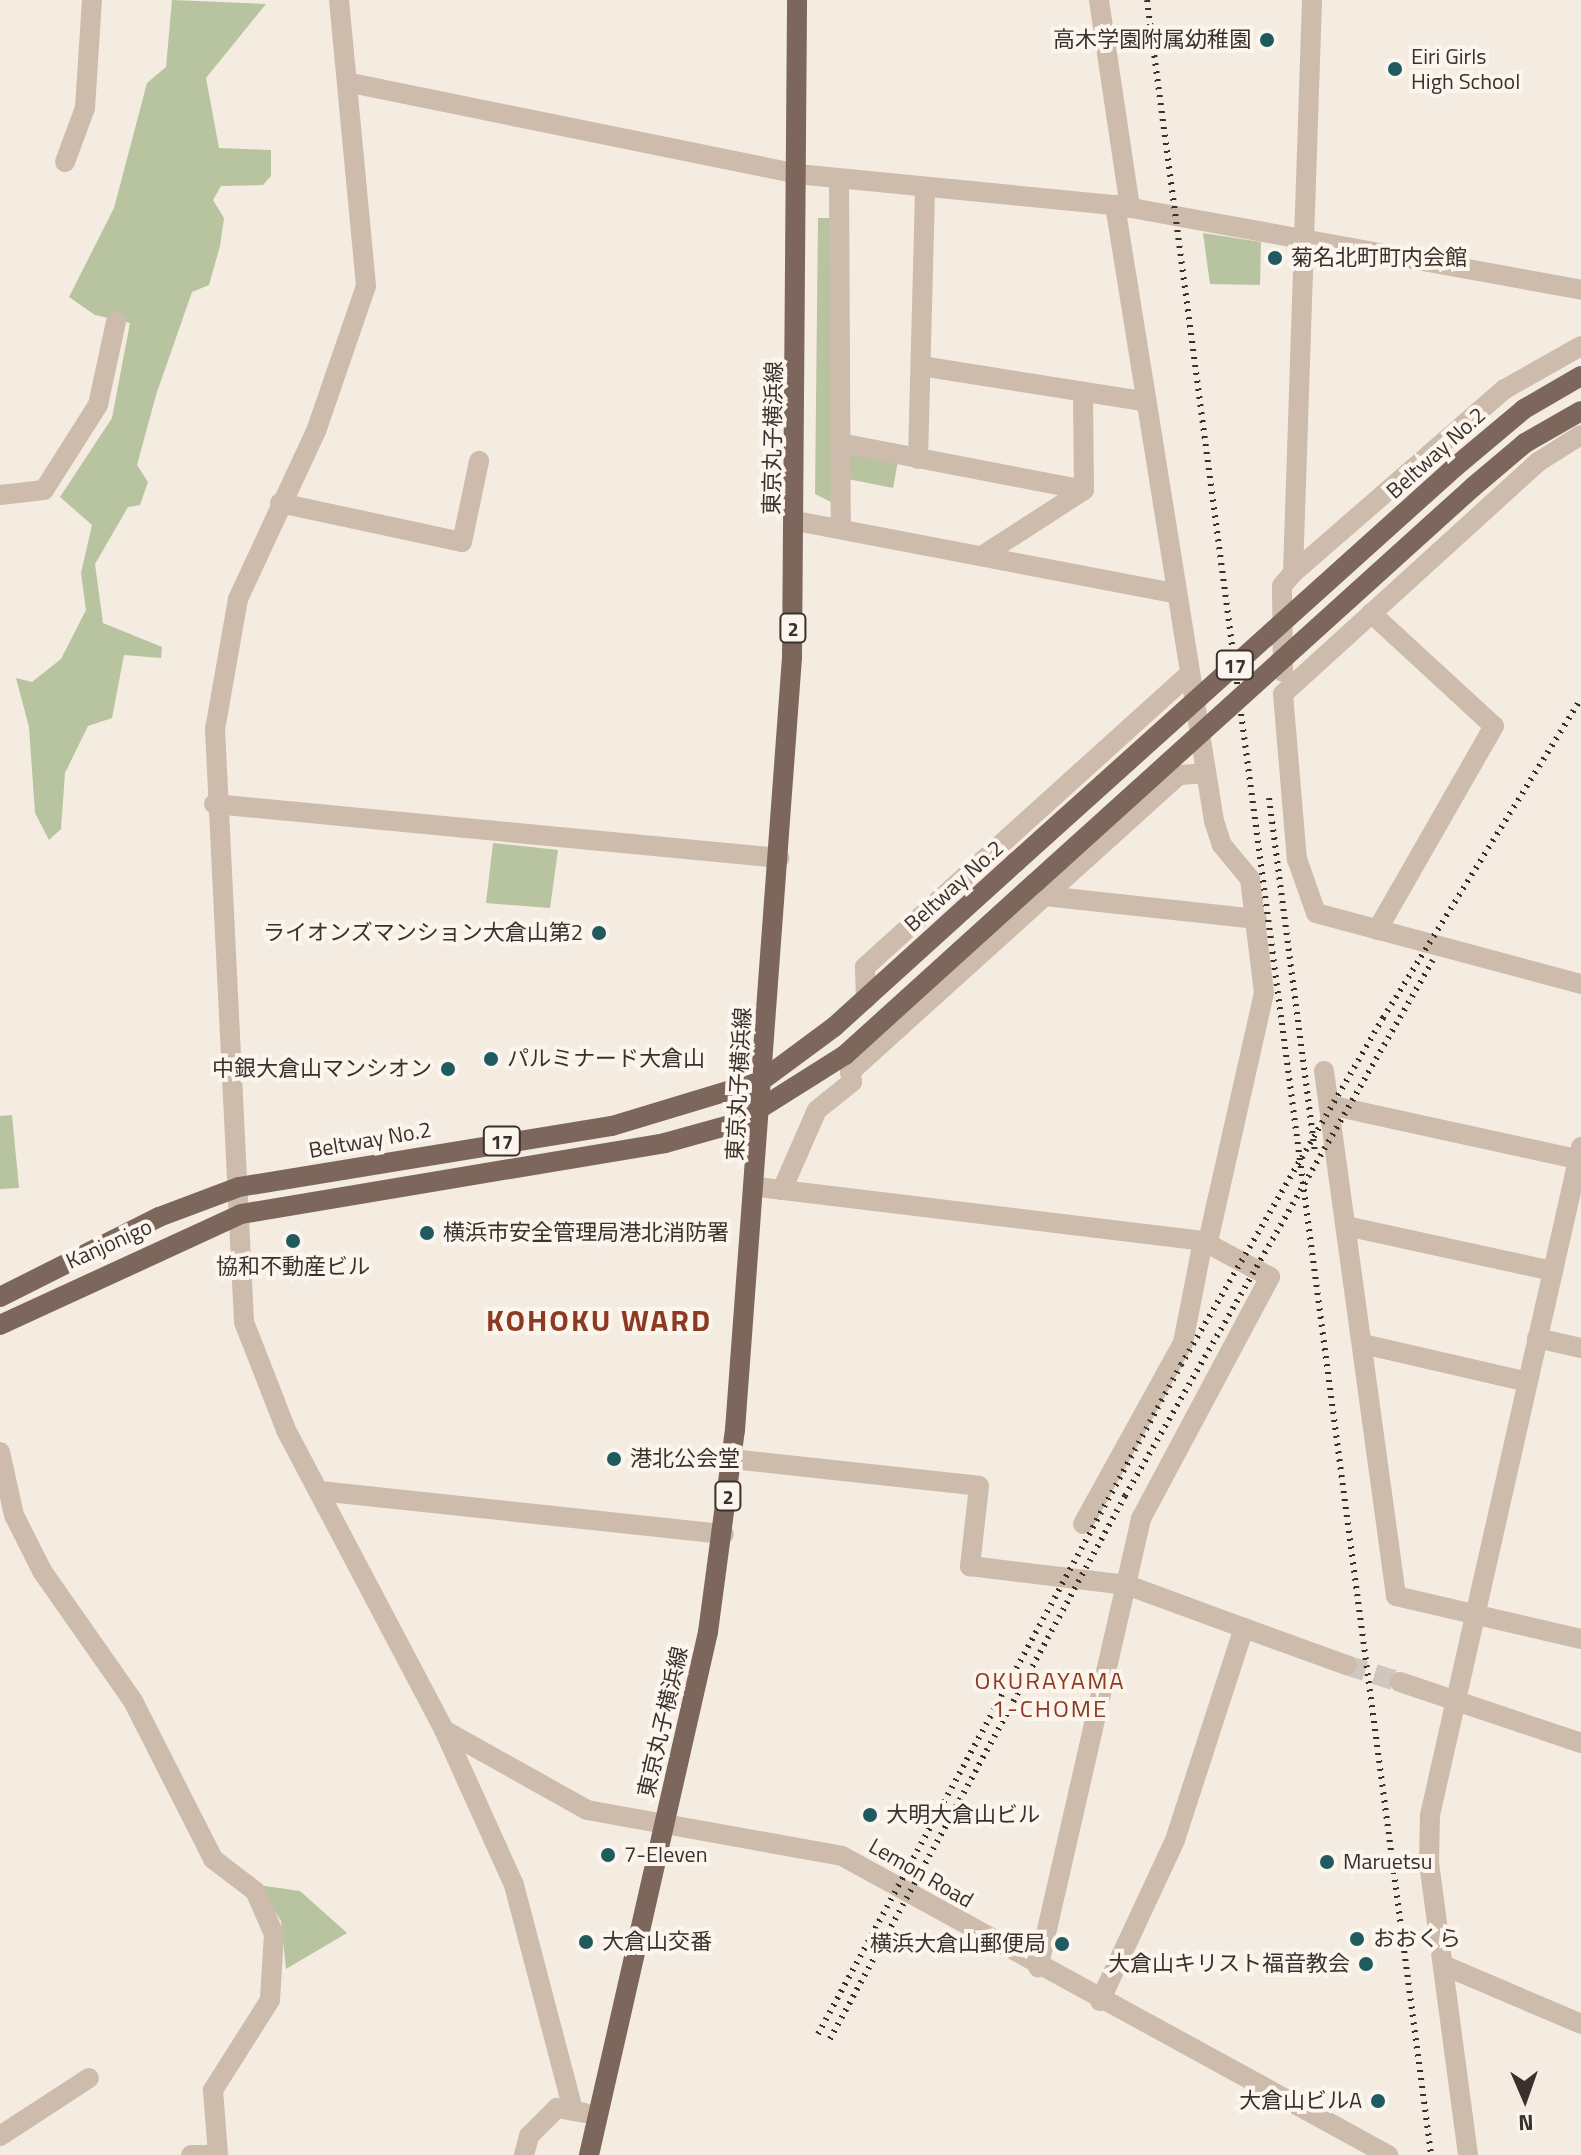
<!DOCTYPE html>
<meta charset="utf-8">
<style>
body{margin:0}
#map{position:relative;width:1581px;height:2155px;overflow:hidden;background:#f4ebe1;font-family:"Titillium Web","Noto Sans JP",sans-serif}
div>[style]{position:absolute}
.green>*{inset:0;background:#b8c4a0}
.minor-tunnel>*{height:20px;margin-top:-10px;transform-origin:0;background:repeating-linear-gradient(90deg,#cfc6bd 0 20px,transparent 0 30px)}
.minor>*{height:20px;margin:-10px;padding:0 10px;transform-origin:10px;border-radius:10px;background:#cdbbac}
.major>*{height:20px;margin:-10px;padding:0 10px;transform-origin:10px;border-radius:10px;background:#7d675c}
.rail>*{height:6px;margin-top:-3px;transform-origin:0;background:repeating-linear-gradient(90deg,#3b302b 0 2px,transparent 0 8px)}
.major-bridge>*{height:20px;margin:-10px;padding:0 10px;transform-origin:10px;border-radius:10px;background:#7d675c}
.dots>*{width:22px;height:22px;translate:-50% -50%;box-sizing:border-box;border:4px solid #fbf5ee;border-radius:50%}
span{translate:-50% -50%;white-space:nowrap;text-align:center;line-height:1.15;-webkit-text-stroke:8px #fbf5ee;paint-order:stroke}
.shield-label span{padding:2px 6px;background:#fbf5ee;border:2px solid;border-radius:6px;-webkit-text-stroke-width:0}
.shield-label{font-size:20px;color:#3b302b;font-weight:700}
.poi-label{font-size:22px;color:#3b302b}
.right{translate:-100% -50%;text-align:right}
.left{translate:0 -50%;text-align:left}
.street-label{font-size:22px;color:#3b302b}
.neighbourhood-label{font-size:24px;color:#8c3b22;letter-spacing:2px}
.district-label{font-size:30px;color:#8c3b22;font-weight:700;letter-spacing:2px}
.north{position:absolute;left:1485px;top:2059px;width:80px;height:80px;-webkit-text-stroke:6px #fbf5ee;paint-order:stroke;rotate:178deg;font-size:22px;font-weight:700;line-height:32px;text-align:center;color:#3b302b}
.north::after{content:'';display:block;margin:auto;width:28px;height:36px;background:#3b302b;clip-path:polygon(50% 0,100% 100%,50% 72%,0 100%)}
</style>
<div id="map">
<div class="green">
<div style="clip-path:polygon(172px 0,266px 4px,206px 78px,219px 148px,271px 150px,271px 176px,263px 185px,221px 186px,213px 200px,224px 218px,220px 246px,209px 285px,192px 292px,156px 395px,137px 465px,148px 482px,140px 505px,128px 507px,95px 564px,103px 623px,162px 647px,161px 658px,124px 655px,112px 718px,88px 726px,65px 773px,61px 829px,49px 840px,35px 813px,29px 727px,16px 678px,32px 682px,61px 659px,86px 610px,81px 573px,92px 525px,60px 497px,112px 418px,130px 323px,95px 315px,69px 297px,114px 208px,147px 83px,166px 67px)"></div>
<div style="clip-path:polygon(818px 218px,834px 218px,833px 503px,815px 494px)"></div>
<div style="clip-path:polygon(1203px 233px,1261px 242px,1260px 285px,1210px 284px)"></div>
<div style="clip-path:polygon(846px 451px,898px 461px,893px 488px,848px 479px)"></div>
<div style="clip-path:polygon(493px 843px,558px 850px,550px 908px,486px 903px)"></div>
<div style="clip-path:polygon(12px 1115px,19px 1188px,0 1189px,0 1116px)"></div>
<div style="clip-path:polygon(258px 1885px,300px 1891px,347px 1933px,286px 1969px,281px 1921px)"></div>
</div>
<div class="minor-tunnel">
<div style="left:1346px;top:1665px;width:57px;rotate:17.5deg"></div>
</div>
<div class="minor">
<div style="left:339px;top:0;width:287px;rotate:84.6deg"></div>
<div style="left:366px;top:286px;width:153px;rotate:109deg"></div>
<div style="left:316px;top:431px;width:185px;rotate:114.9deg"></div>
<div style="left:238px;top:599px;width:132px;rotate:100deg"></div>
<div style="left:215px;top:729px;width:594px;rotate:87.2deg"></div>
<div style="left:244px;top:1322px;width:116px;rotate:68.7deg"></div>
<div style="left:286px;top:1430px;width:339px;rotate:62.2deg"></div>
<div style="left:444px;top:1730px;width:170px;rotate:65.7deg"></div>
<div style="left:514px;top:1885px;width:233px;rotate:75.3deg"></div>
<div style="left:1099px;top:0;width:210px;rotate:81.5deg"></div>
<div style="left:351px;top:83px;width:455px;rotate:11.5deg"></div>
<div style="left:797px;top:174px;width:320px;rotate:5.6deg"></div>
<div style="left:1115px;top:205px;width:474px;rotate:10.3deg"></div>
<div style="left:65px;top:162px;width:58px;rotate:-69.7deg"></div>
<div style="left:85px;top:108px;width:108px;rotate:-86.3deg"></div>
<div style="left:839px;top:179px;width:350px;rotate:89.7deg"></div>
<div style="left:1115px;top:205px;width:624px;rotate:80.87deg"></div>
<div style="left:1214px;top:821px;width:25px;rotate:72deg"></div>
<div style="left:1222px;top:845px;width:44px;rotate:50.5deg"></div>
<div style="left:1250px;top:879px;width:115px;rotate:83deg"></div>
<div style="left:1264px;top:993px;width:255px;rotate:102.7deg"></div>
<div style="left:921px;top:366px;width:225px;rotate:9deg"></div>
<div style="left:1581px;top:435px;width:51px;rotate:147.9deg"></div>
<div style="left:1538px;top:462px;width:345px;rotate:137.7deg"></div>
<div style="left:1283px;top:694px;width:166px;rotate:85.2deg"></div>
<div style="left:1297px;top:859px;width:57px;rotate:70.6deg"></div>
<div style="left:1316px;top:913px;width:274px;rotate:15deg"></div>
<div style="left:840px;top:443px;width:248px;rotate:10.9deg"></div>
<div style="left:918px;top:459px;width:272px;rotate:-88.5deg"></div>
<div style="left:0;top:495px;width:44px;rotate:-6.5deg"></div>
<div style="left:44px;top:490px;width:101px;rotate:-57.6deg"></div>
<div style="left:98px;top:405px;width:85px;rotate:-77.8deg"></div>
<div style="left:280px;top:503px;width:186px;rotate:12.1deg"></div>
<div style="left:462px;top:542px;width:83px;rotate:-78.1deg"></div>
<div style="left:796px;top:521px;width:385px;rotate:10.8deg"></div>
<div style="left:982px;top:556px;width:121px;rotate:-32.9deg"></div>
<div style="left:1084px;top:490px;width:98px;rotate:-90.6deg"></div>
<div style="left:1293px;top:573px;width:281px;rotate:-41deg"></div>
<div style="left:1505px;top:389px;width:87px;rotate:-29.5deg"></div>
<div style="left:1371px;top:613px;width:167px;rotate:42.6deg"></div>
<div style="left:1494px;top:726px;width:235px;rotate:119.8deg"></div>
<div style="left:1283px;top:672px;width:86px;rotate:-90.7deg"></div>
<div style="left:1282px;top:586px;width:17px;rotate:-50deg"></div>
<div style="left:1293px;top:573px;width:573px;rotate:-88.1deg"></div>
<div style="left:214px;top:804px;width:568px;rotate:5.46deg"></div>
<div style="left:1045px;top:896px;width:213px;rotate:6.2deg"></div>
<div style="left:866px;top:999px;width:32px;rotate:-92deg"></div>
<div style="left:865px;top:967px;width:435px;rotate:-42.1deg"></div>
<div style="left:1324px;top:1071px;width:530px;rotate:82.19deg"></div>
<div style="left:1396px;top:1596px;width:190px;rotate:13.1deg"></div>
<div style="left:1329px;top:1105px;width:258px;rotate:12.3deg"></div>
<div style="left:758px;top:1187px;width:448px;rotate:6.9deg"></div>
<div style="left:1203px;top:1241px;width:76px;rotate:28.2deg"></div>
<div style="left:1270px;top:1277px;width:274px;rotate:118.1deg"></div>
<div style="left:1141px;top:1519px;width:460px;rotate:102.9deg"></div>
<div style="left:782px;top:1190px;width:87px;rotate:-66.4deg"></div>
<div style="left:817px;top:1110px;width:45px;rotate:-38.7deg"></div>
<div style="left:852px;top:1082px;width:10px;rotate:-101deg"></div>
<div style="left:850px;top:1072px;width:443px;rotate:-42.1deg"></div>
<div style="left:1179px;top:775px;width:26px;rotate:-4deg"></div>
<div style="left:1346px;top:1226px;width:212px;rotate:12.3deg"></div>
<div style="left:1537px;top:1338px;width:45px;rotate:12.8deg"></div>
<div style="left:1363px;top:1344px;width:168px;rotate:13deg"></div>
<div style="left:0;top:1452px;width:65px;rotate:77.5deg"></div>
<div style="left:14px;top:1515px;width:63px;rotate:63.4deg"></div>
<div style="left:42px;top:1571px;width:159px;rotate:55deg"></div>
<div style="left:133px;top:1701px;width:177px;rotate:63.1deg"></div>
<div style="left:213px;top:1859px;width:53px;rotate:37.3deg"></div>
<div style="left:255px;top:1891px;width:47px;rotate:66.2deg"></div>
<div style="left:274px;top:1934px;width:66px;rotate:93.5deg"></div>
<div style="left:270px;top:2000px;width:107px;rotate:122.3deg"></div>
<div style="left:213px;top:2090px;width:65px;rotate:85.6deg"></div>
<div style="left:732px;top:1459px;width:248px;rotate:6.2deg"></div>
<div style="left:979px;top:1486px;width:81px;rotate:96.4deg"></div>
<div style="left:970px;top:1566px;width:158px;rotate:6.9deg"></div>
<div style="left:1127px;top:1585px;width:125px;rotate:20.2deg"></div>
<div style="left:320px;top:1491px;width:406px;rotate:6.1deg"></div>
<div style="left:1083px;top:1524px;width:207px;rotate:-61.1deg"></div>
<div style="left:1183px;top:1343px;width:104px;rotate:-78.9deg"></div>
<div style="left:1400px;top:1682px;width:191px;rotate:18.6deg"></div>
<div style="left:444px;top:1730px;width:164px;rotate:29.2deg"></div>
<div style="left:587px;top:1810px;width:259px;rotate:10.2deg"></div>
<div style="left:842px;top:1856px;width:623px;rotate:28.71deg"></div>
<div style="left:1443px;top:1965px;width:150px;rotate:23.1deg"></div>
<div style="left:1100px;top:2001px;width:178px;rotate:-65deg"></div>
<div style="left:1175px;top:1840px;width:223px;rotate:-72deg"></div>
<div style="left:1244px;top:1628px;width:109px;rotate:19.9deg"></div>
<div style="left:0;top:2136px;width:106px;rotate:-33.1deg"></div>
<div style="left:191px;top:2155px;width:27px"></div>
<div style="left:524px;top:2155px;width:20px;rotate:-75deg"></div>
<div style="left:529px;top:2136px;width:40px;rotate:-45deg"></div>
<div style="left:557px;top:2108px;width:28px;rotate:10deg"></div>
<div style="left:1468px;top:2155px;width:295px;rotate:-97.6deg"></div>
<div style="left:1429px;top:1863px;width:48px;rotate:-88.8deg"></div>
<div style="left:1430px;top:1815px;width:685px;rotate:-77.26deg"></div>
</div>
<div class="major">
<div style="left:1455px;top:467px;width:90px;rotate:-40deg"></div>
<div style="left:1524px;top:409px;width:66px;rotate:-30.1deg"></div>
<div style="left:1473px;top:487px;width:68px;rotate:-40.2deg"></div>
<div style="left:1525px;top:443px;width:64px;rotate:-29.7deg"></div>
<div style="left:0;top:1297px;width:178px;rotate:-26.7deg"></div>
<div style="left:159px;top:1217px;width:85px;rotate:-20.6deg"></div>
<div style="left:239px;top:1187px;width:378px;rotate:-9.3deg"></div>
<div style="left:612px;top:1126px;width:156px;rotate:-16.8deg"></div>
<div style="left:761px;top:1081px;width:91px;rotate:-36.5deg"></div>
<div style="left:834px;top:1027px;width:246px;rotate:-42.2deg"></div>
<div style="left:0;top:1325px;width:265px;rotate:-24.7deg"></div>
<div style="left:241px;top:1214px;width:430px;rotate:-9.5deg"></div>
<div style="left:665px;top:1143px;width:75px;rotate:-15.5deg"></div>
<div style="left:737px;top:1123px;width:128px;rotate:-32.2deg"></div>
<div style="left:845px;top:1055px;width:256px;rotate:-42.2deg"></div>
<div style="left:589px;top:2155px;width:536px;rotate:-77.18deg"></div>
<div style="left:708px;top:1632px;width:204px;rotate:-82.4deg"></div>
<div style="left:735px;top:1430px;width:775px;rotate:-85.78deg"></div>
<div style="left:792px;top:657px;width:657px;rotate:-89.56deg"></div>
</div>
<div class="rail">
<div style="left:1147px;top:0;width:2174px;rotate:82.49deg"></div>
<div style="left:1269px;top:798px;width:356px;rotate:82.6deg"></div>
<div style="left:818px;top:2034px;width:761px;rotate:-61.52deg"></div>
<div style="left:1181px;top:1365px;width:402px;rotate:-59.8deg"></div>
<div style="left:1383px;top:1018px;width:375px;rotate:-58.2deg"></div>
<div style="left:830px;top:2039px;width:618px;rotate:-61.49deg"></div>
<div style="left:1125px;top:1496px;width:618px;rotate:-60.12deg"></div>
</div>
<div class="major-bridge">
<div style="left:1016px;top:862px;width:591px;rotate:-41.98deg"></div>
<div style="left:1035px;top:883px;width:590px;rotate:-42.12deg"></div>
</div>
<div class="dots">
<div style="left:1267px;top:40px;background:#1f5a5e"></div>
<div style="left:1395px;top:69px;background:#1f5a5e"></div>
<div style="left:1275px;top:258px;background:#1f5a5e"></div>
<div style="left:599px;top:933px;background:#1f5a5e"></div>
<div style="left:491px;top:1059px;background:#1f5a5e"></div>
<div style="left:448px;top:1069px;background:#1f5a5e"></div>
<div style="left:427px;top:1233px;background:#1f5a5e"></div>
<div style="left:293px;top:1241px;background:#1f5a5e"></div>
<div style="left:614px;top:1459px;background:#1f5a5e"></div>
<div style="left:870px;top:1815px;background:#1f5a5e"></div>
<div style="left:608px;top:1855px;background:#1f5a5e"></div>
<div style="left:1327px;top:1862px;background:#1f5a5e"></div>
<div style="left:1357px;top:1939px;background:#1f5a5e"></div>
<div style="left:586px;top:1942px;background:#1f5a5e"></div>
<div style="left:1062px;top:1944px;background:#1f5a5e"></div>
<div style="left:1366px;top:1964px;background:#1f5a5e"></div>
<div style="left:1378px;top:2101px;background:#1f5a5e"></div>
</div>
<div class="shield-label">
<span style="left:793px;top:628px">2</span>
<span style="left:1235px;top:665px">17</span>
<span style="left:502px;top:1141px">17</span>
<span style="left:728px;top:1496px">2</span>
</div>
<div class="poi-label">
<span class="right" style="left:1251px;top:40px">高木学園附属幼稚園</span>
<span class="left" style="left:1411px;top:69px">Eiri Girls<br>High School</span>
<span class="left" style="left:1291px;top:258px">菊名北町町内会館</span>
<span class="right" style="left:583px;top:933px">ライオンズマンション大倉山第2</span>
<span class="left" style="left:507px;top:1059px">パルミナード大倉山</span>
<span class="right" style="left:432px;top:1069px">中銀大倉山マンシオン</span>
<span class="left" style="left:443px;top:1233px">横浜市安全管理局港北消防署</span>
<span style="left:293px;top:1267px">協和不動産ビル</span>
<span class="left" style="left:630px;top:1459px">港北公会堂</span>
<span class="left" style="left:886px;top:1815px">大明大倉山ビル</span>
<span class="left" style="left:624px;top:1855px">7-Eleven</span>
<span class="left" style="left:1343px;top:1862px">Maruetsu</span>
<span class="left" style="left:1373px;top:1939px">おおくら</span>
<span class="left" style="left:602px;top:1942px">大倉山交番</span>
<span class="right" style="left:1046px;top:1944px">横浜大倉山郵便局</span>
<span class="right" style="left:1350px;top:1964px">大倉山キリスト福音教会</span>
<span class="right" style="left:1362px;top:2101px">大倉山ビルA</span>
</div>
<div class="street-label">
<span style="left:773px;top:438px;rotate:-89deg">東京丸子横浜線</span>
<span style="left:1436px;top:453px;rotate:-42deg">Beltway No.2</span>
<span style="left:954px;top:886px;rotate:-42deg">Beltway No.2</span>
<span style="left:739px;top:1084px;rotate:-87deg">東京丸子横浜線</span>
<span style="left:370px;top:1140px;rotate:-10deg">Beltway No.2</span>
<span style="left:109px;top:1244px;rotate:-24deg">Kanjonigo</span>
<span style="left:663px;top:1722px;rotate:-77deg">東京丸子横浜線</span>
<span style="left:921px;top:1873px;rotate:30deg">Lemon Road</span>
</div>
<div class="neighbourhood-label">
<span style="left:1050px;top:1695px">OKURAYAMA<br>1-CHOME</span>
</div>
<div class="district-label">
<span style="left:599px;top:1320px">KOHOKU WARD</span>
</div>
<div class="north">N</div>
</div>
